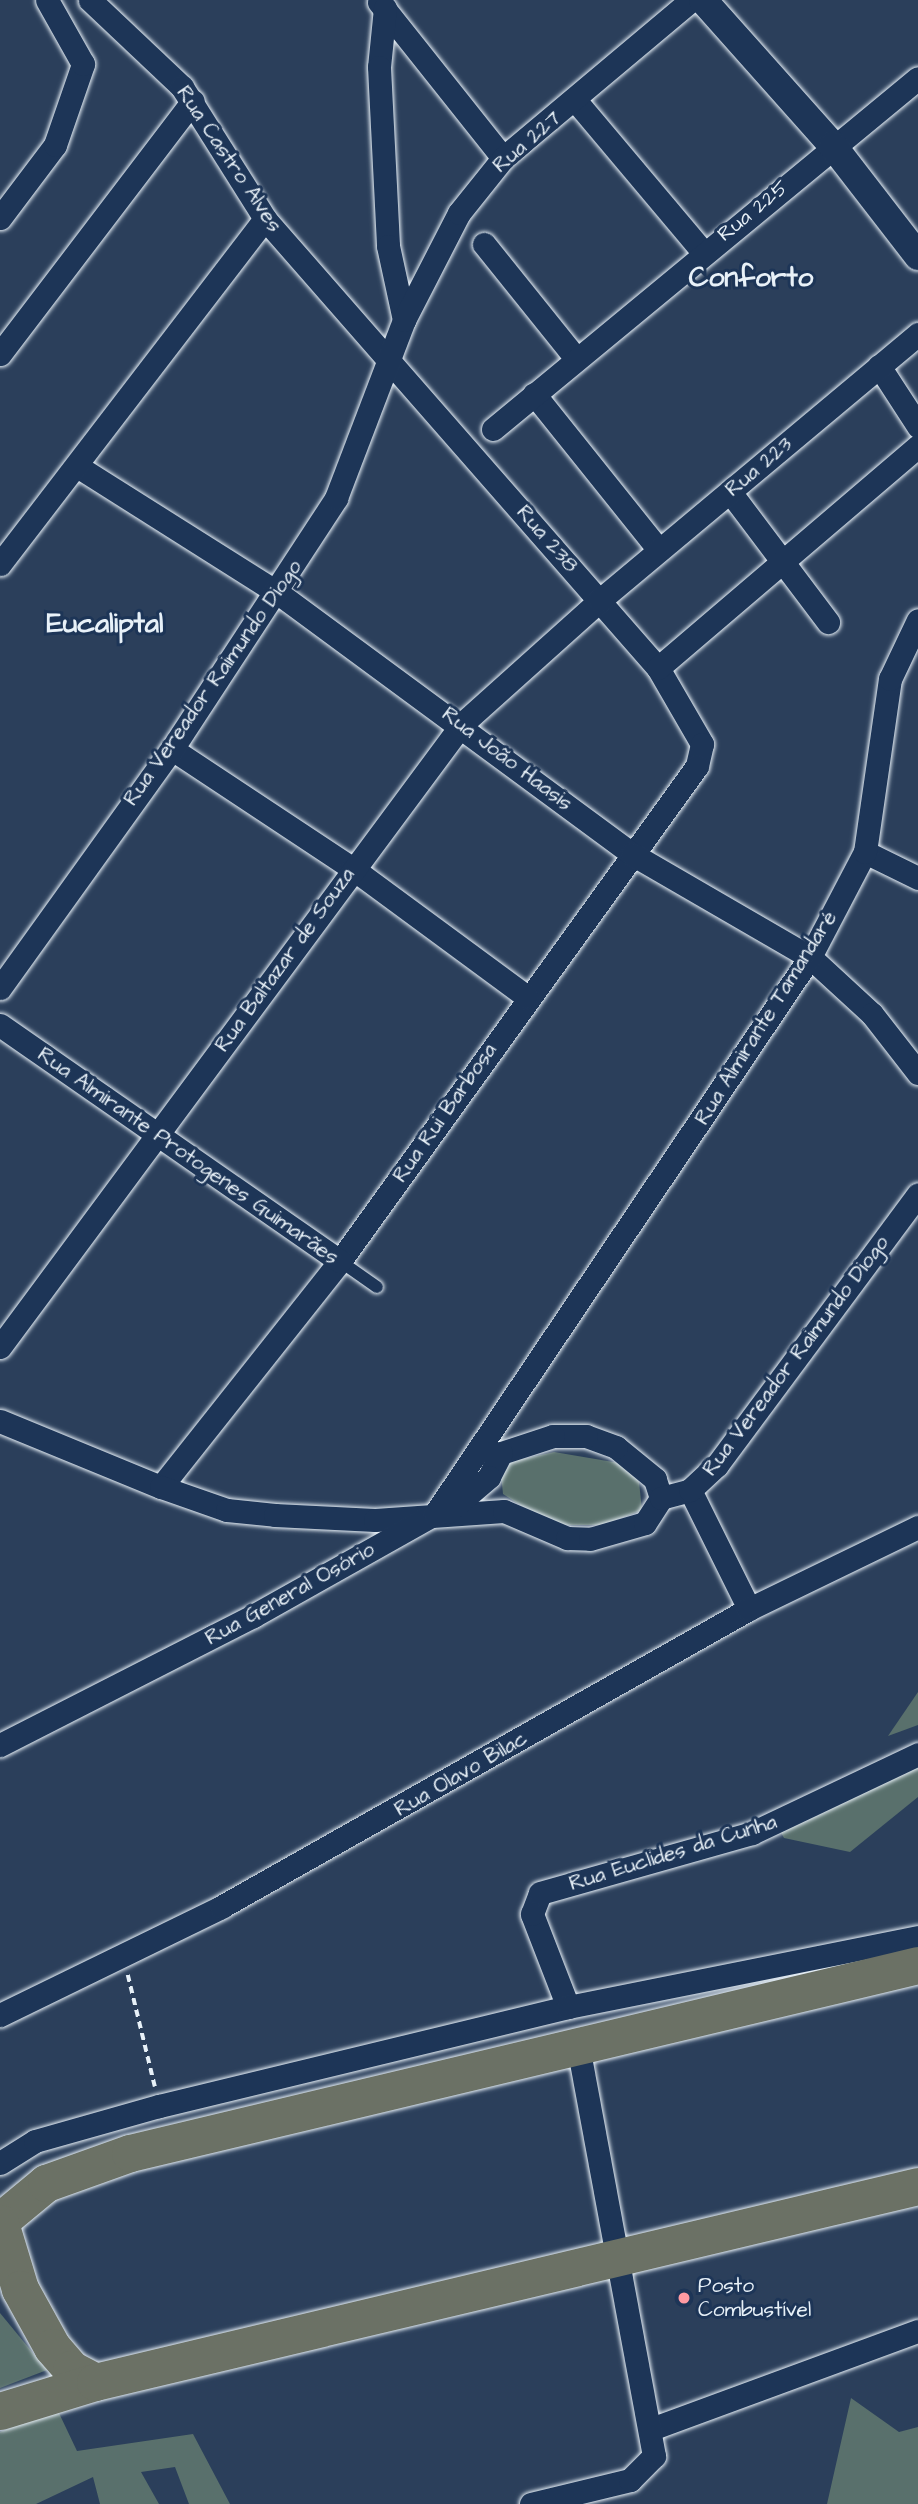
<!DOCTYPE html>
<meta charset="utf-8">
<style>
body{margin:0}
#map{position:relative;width:918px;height:2504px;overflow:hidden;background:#2b3f5b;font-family:"Architects Daughter",sans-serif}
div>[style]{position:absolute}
.green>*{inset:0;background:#59706c}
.path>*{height:3.5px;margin-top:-1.75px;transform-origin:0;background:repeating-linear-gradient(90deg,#e8f1f8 0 7px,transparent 0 12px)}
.roads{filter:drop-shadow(0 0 2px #e8f1f8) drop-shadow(0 0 2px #e8f1f8)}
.service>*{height:12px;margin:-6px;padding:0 6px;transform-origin:6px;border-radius:6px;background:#1d3557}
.minor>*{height:23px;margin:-11.5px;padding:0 11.5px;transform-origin:11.5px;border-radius:11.5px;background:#1d3557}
.tertiary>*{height:28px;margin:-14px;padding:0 14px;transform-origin:14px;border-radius:14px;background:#1d3557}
.primary>*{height:37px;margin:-18.5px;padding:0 18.5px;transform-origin:18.5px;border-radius:18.5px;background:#6b7165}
.dots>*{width:19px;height:19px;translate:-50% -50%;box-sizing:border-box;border:4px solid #1d3557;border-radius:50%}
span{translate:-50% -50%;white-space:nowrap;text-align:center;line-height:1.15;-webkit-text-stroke:6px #1d3557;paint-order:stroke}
.street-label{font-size:21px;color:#e8f1f8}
.poi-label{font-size:21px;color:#e8f1f8}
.left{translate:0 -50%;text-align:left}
.district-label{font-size:28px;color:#e8f1f8;font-weight:700}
</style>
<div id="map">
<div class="green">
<div style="clip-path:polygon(554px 1452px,625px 1464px,639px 1482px,642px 1510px,603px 1525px,551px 1525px,503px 1494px,500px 1464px)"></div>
<div style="clip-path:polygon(918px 1692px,918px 1725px,888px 1736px)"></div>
<div style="clip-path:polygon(918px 1755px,918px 1797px,850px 1852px,784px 1838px,777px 1825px)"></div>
<div style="clip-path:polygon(0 2313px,47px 2370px,0 2388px)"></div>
<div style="clip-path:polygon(851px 2398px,899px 2432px,918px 2427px,918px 2504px,827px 2504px)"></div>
<div style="clip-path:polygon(58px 2411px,77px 2451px,193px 2434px,230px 2504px,189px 2504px,175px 2467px,141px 2472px,159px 2504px,100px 2504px,93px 2477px,36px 2504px,0 2504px,0 2432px)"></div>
</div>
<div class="path">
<div style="left:128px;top:1975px;width:115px;rotate:76.4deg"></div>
</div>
<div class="roads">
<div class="service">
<div style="left:340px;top:1261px;width:45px;rotate:35.1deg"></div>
</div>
<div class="minor">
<div style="left:90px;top:0;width:127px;rotate:43.4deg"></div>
<div style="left:182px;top:87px;width:156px;rotate:57.8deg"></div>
<div style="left:265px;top:219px;width:597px;rotate:48.81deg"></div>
<div style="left:658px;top:668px;width:88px;rotate:59.9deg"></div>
<div style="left:702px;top:744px;width:23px;rotate:103deg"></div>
<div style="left:697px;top:766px;width:610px;rotate:125.8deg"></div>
<div style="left:340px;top:1261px;width:288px;rotate:128.4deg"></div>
<div style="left:379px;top:2px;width:199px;rotate:51.5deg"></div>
<div style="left:385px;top:8px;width:59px;rotate:95.8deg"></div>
<div style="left:379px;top:67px;width:179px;rotate:87.1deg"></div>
<div style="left:388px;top:246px;width:76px;rotate:77.8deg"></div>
<div style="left:575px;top:100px;width:199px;rotate:49.9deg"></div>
<div style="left:0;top:218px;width:91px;rotate:-53deg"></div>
<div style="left:55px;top:145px;width:86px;rotate:-70.9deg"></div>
<div style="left:83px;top:64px;width:73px;rotate:-119.4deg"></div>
<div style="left:484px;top:244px;width:145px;rotate:51.2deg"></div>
<div style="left:0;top:354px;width:318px;rotate:-52.7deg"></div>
<div style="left:879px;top:366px;width:72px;rotate:57deg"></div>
<div style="left:534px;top:394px;width:200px;rotate:51.3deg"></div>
<div style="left:493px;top:429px;width:551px;rotate:-39.55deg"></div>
<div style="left:77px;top:466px;width:238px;rotate:32.3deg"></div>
<div style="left:278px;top:593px;width:440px;rotate:36.4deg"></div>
<div style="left:632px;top:854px;width:206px;rotate:30.1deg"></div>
<div style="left:810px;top:957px;width:84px;rotate:42.6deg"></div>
<div style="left:872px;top:1014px;width:75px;rotate:52.1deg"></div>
<div style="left:730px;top:492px;width:163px;rotate:53deg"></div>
<div style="left:0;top:564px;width:435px;rotate:-52.5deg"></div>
<div style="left:658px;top:668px;width:342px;rotate:-40.5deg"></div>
<div style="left:172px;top:749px;width:216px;rotate:33.5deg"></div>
<div style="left:352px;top:868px;width:217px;rotate:36.4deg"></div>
<div style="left:865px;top:852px;width:59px;rotate:26.1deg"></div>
<div style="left:0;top:988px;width:294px;rotate:-54.3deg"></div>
<div style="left:172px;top:749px;width:300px;rotate:-56.8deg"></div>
<div style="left:336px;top:498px;width:191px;rotate:-69.1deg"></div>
<div style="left:404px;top:320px;width:120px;rotate:-62.8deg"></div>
<div style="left:459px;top:213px;width:70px;rotate:-51.3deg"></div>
<div style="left:503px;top:158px;width:246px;rotate:-40deg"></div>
<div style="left:0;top:1025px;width:414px;rotate:34.8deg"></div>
<div style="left:0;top:1347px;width:776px;rotate:-53.44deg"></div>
<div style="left:462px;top:724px;width:186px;rotate:-41.9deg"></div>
<div style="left:600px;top:600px;width:415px;rotate:-39.9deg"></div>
<div style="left:0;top:1421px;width:174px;rotate:22.3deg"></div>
<div style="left:161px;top:1487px;width:70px;rotate:19.2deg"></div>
<div style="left:227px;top:1510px;width:48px;rotate:5.9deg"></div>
<div style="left:275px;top:1515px;width:100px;rotate:2.9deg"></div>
<div style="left:375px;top:1520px;width:129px;rotate:-4deg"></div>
<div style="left:504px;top:1511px;width:69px;rotate:23.2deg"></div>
<div style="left:567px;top:1538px;width:23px;rotate:2deg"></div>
<div style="left:590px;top:1539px;width:57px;rotate:-16.2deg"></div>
<div style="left:645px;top:1523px;width:30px;rotate:-57deg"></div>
<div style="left:661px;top:1498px;width:20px;rotate:-108deg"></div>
<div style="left:655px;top:1479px;width:50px;rotate:-140.6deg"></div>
<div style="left:616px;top:1447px;width:32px;rotate:-160deg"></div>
<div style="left:586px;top:1436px;width:33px;rotate:180deg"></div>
<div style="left:553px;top:1436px;width:55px;rotate:161.9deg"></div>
<div style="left:501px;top:1453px;width:27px;rotate:117deg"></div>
<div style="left:489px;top:1477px;width:54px;rotate:139.5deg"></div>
<div style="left:690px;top:1490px;width:133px;rotate:63.6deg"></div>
<div style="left:661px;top:1498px;width:30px;rotate:-15deg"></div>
<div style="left:690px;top:1490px;width:37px;rotate:-43deg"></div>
<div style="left:717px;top:1465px;width:337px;rotate:-53.4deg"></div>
<div style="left:0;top:1745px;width:284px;rotate:-27deg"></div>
<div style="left:253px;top:1616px;width:209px;rotate:-29.3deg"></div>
<div style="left:435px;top:1514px;width:671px;rotate:-56.05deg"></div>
<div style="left:810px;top:957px;width:119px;rotate:-62.4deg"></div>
<div style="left:865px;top:852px;width:175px;rotate:-81.8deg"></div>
<div style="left:890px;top:679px;width:65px;rotate:-64.6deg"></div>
<div style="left:568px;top:2007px;width:100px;rotate:-111.2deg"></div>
<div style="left:532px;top:1914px;width:22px;rotate:-69deg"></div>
<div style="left:540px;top:1893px;width:220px;rotate:-15.8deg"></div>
<div style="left:752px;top:1833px;width:184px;rotate:-25.4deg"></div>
<div style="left:0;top:2015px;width:246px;rotate:-26deg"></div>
<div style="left:221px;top:1907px;width:606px;rotate:-29.44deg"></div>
<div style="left:749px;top:1609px;width:188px;rotate:-25.9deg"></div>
<div style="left:0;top:2163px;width:41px;rotate:-32.2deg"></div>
<div style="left:35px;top:2141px;width:129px;rotate:-15.8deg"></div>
<div style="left:159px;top:2106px;width:421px;rotate:-13.6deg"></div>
<div style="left:568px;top:2007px;width:357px;rotate:-11.3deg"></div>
<div style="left:651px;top:2429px;width:284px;rotate:-20.2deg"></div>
<div style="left:531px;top:2504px;width:102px;rotate:-13.6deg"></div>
<div style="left:630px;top:2480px;width:34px;rotate:-45deg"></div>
<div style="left:654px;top:2456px;width:421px;rotate:-100.5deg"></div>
</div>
<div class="tertiary">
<div style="left:703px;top:0;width:195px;rotate:48.3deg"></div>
<div style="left:833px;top:146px;width:139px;rotate:52.3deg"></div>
</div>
<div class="primary">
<div style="left:0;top:2221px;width:60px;rotate:-39.6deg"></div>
<div style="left:46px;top:2183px;width:89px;rotate:-19.7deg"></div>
<div style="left:130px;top:2153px;width:810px;rotate:-13.42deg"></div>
<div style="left:0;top:2223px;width:69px;rotate:73.1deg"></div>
<div style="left:20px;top:2289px;width:66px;rotate:61.1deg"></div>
<div style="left:52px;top:2347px;width:29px;rotate:49deg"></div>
<div style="left:71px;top:2369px;width:27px;rotate:28deg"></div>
<div style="left:0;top:2411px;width:99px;rotate:-17deg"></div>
<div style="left:95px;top:2382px;width:846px;rotate:-13.4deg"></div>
</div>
</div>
<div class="dots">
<div style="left:684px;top:2298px;background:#ff9aa2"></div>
</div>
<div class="street-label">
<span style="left:527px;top:142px;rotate:-41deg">Rua 227</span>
<span style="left:229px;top:159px;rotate:56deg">Rua Castro Alves</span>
<span style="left:753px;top:211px;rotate:-39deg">Rua 225</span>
<span style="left:759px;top:467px;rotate:-40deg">Rua 223</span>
<span style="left:547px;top:539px;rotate:49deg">Rua 238</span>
<span style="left:213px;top:683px;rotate:-55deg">Rua Vereador Raimundo Diogo</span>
<span style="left:507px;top:759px;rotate:37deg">Rua João Haasis</span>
<span style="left:285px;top:960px;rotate:-54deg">Rua Baltazar de Souza</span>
<span style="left:766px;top:1018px;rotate:-58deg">Rua Almirante Tamandaré</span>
<span style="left:445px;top:1113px;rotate:-55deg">Rua Rui Barbosa</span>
<span style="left:188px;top:1156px;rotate:35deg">Rua Almirante Protogenes Guimarães</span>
<span style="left:796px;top:1356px;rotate:-53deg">Rua Vereador Raimundo Diogo</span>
<span style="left:290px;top:1594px;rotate:-29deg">Rua General Osório</span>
<span style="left:461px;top:1774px;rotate:-30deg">Rua Olavo Bilac</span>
<span style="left:673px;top:1853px;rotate:-17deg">Rua Euclides da Cunha</span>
</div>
<div class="poi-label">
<span class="left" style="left:698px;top:2298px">Posto<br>Combustível</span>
</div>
<div class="district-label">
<span style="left:751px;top:278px">Conforto</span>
<span style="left:105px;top:624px">Eucaliptal</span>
</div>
</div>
